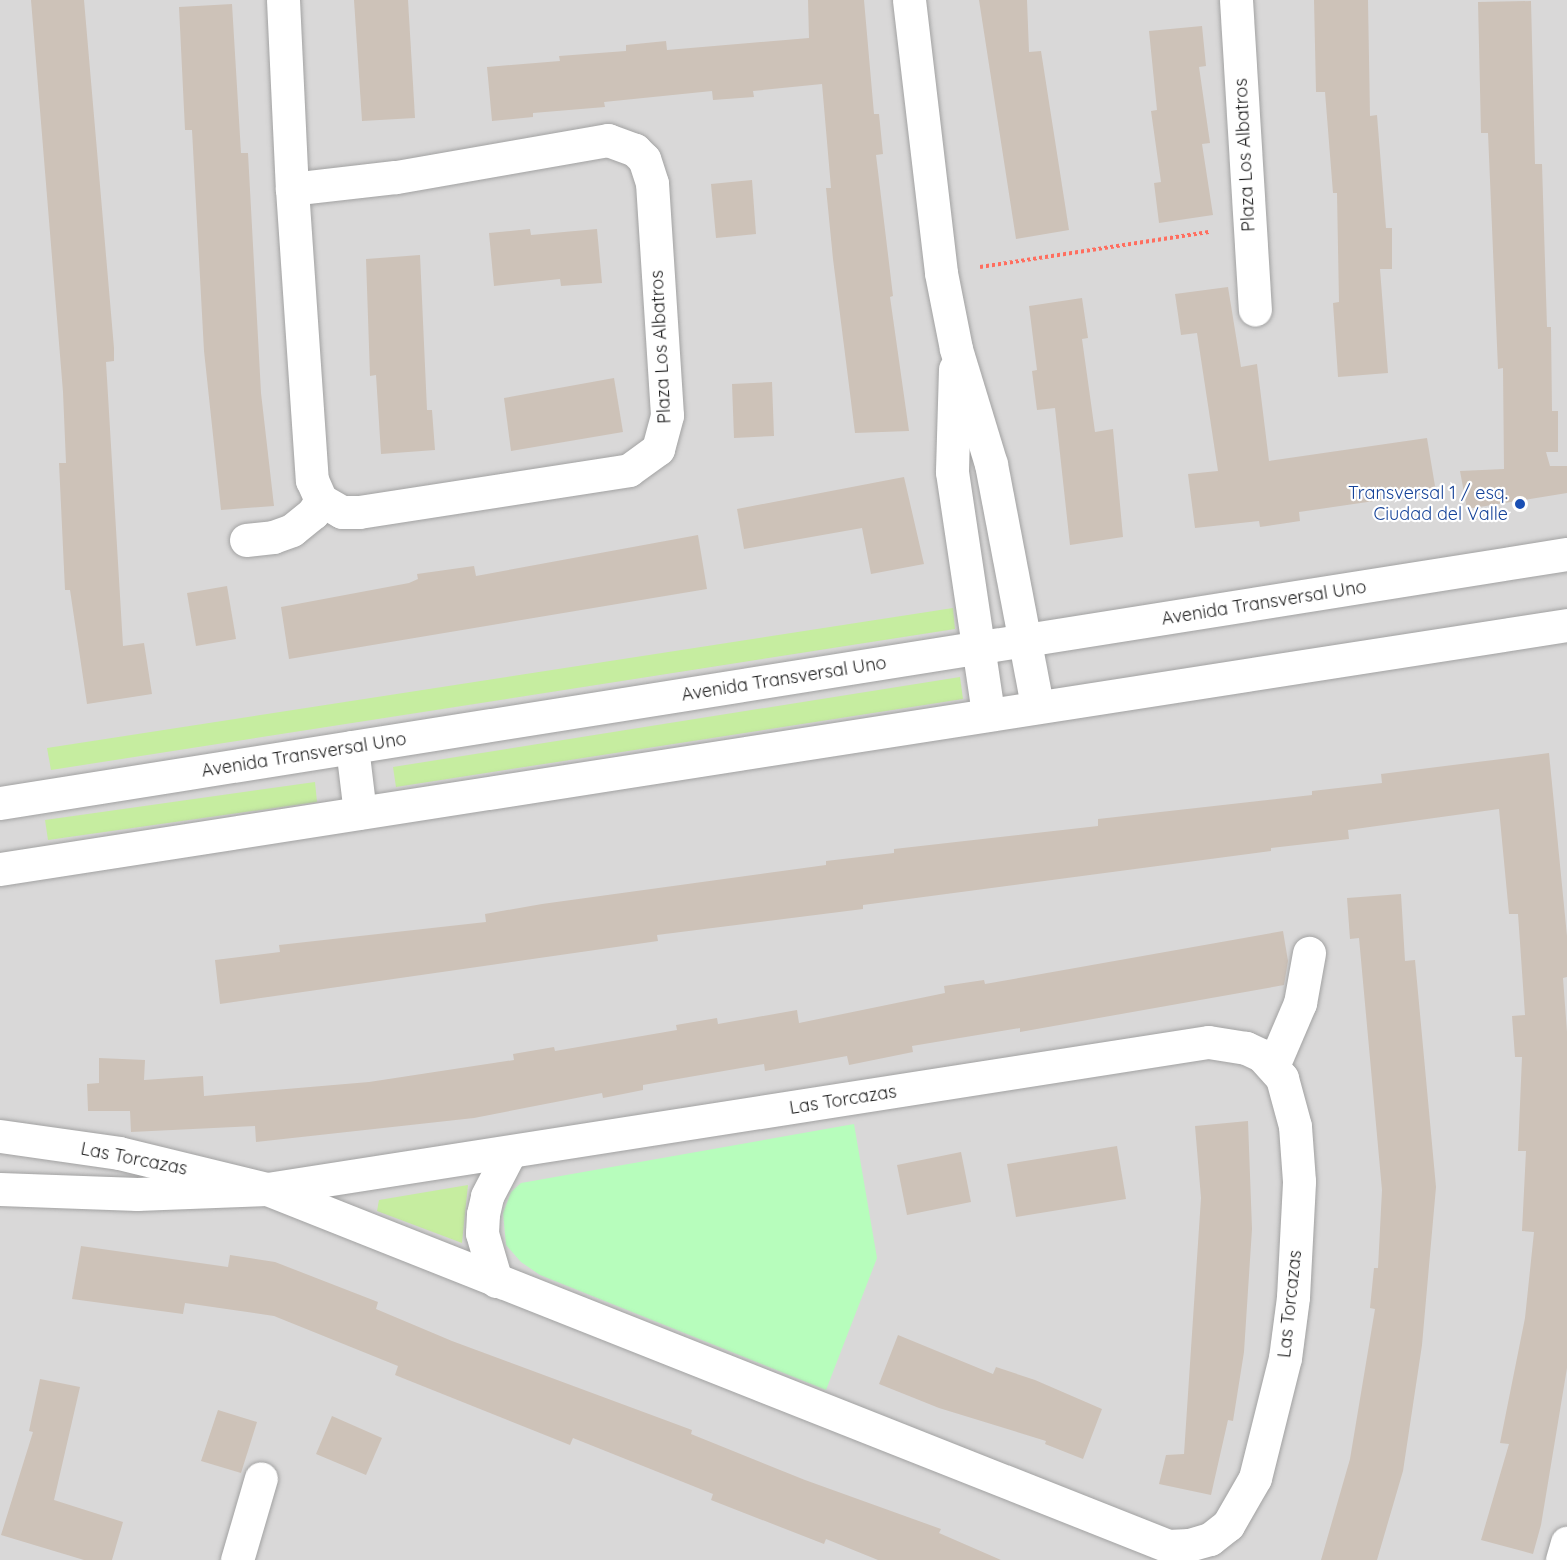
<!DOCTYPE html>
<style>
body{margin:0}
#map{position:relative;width:1567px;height:1560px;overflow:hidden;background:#eee9df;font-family:Quicksand,sans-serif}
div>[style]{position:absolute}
.residential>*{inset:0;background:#d9d8d8}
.grass>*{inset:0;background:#c6eda0}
.park>*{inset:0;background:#b7fdbc}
.building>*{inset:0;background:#cdc2b8}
.path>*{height:4px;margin-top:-2px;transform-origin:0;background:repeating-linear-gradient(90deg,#ff6e5f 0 3px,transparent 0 6px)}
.roads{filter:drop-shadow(0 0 2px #a2a2a2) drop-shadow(0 0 2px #a2a2a2)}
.minor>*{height:33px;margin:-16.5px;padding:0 16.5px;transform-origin:16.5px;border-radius:16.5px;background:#fff}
.dots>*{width:16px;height:16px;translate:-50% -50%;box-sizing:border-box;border:3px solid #fff;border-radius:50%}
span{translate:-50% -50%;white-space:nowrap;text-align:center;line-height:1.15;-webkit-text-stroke:4.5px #fff;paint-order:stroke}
.street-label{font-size:18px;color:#1b1b1b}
.transit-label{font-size:18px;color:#164399}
.right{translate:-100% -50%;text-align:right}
</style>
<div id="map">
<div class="residential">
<div style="clip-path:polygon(0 0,1567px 0,1567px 1560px,0 1560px)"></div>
</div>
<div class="grass">
<div style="clip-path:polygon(953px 608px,955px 629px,51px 770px,47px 748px)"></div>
<div style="clip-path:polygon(960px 677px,963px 699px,396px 787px,393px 767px)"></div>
<div style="clip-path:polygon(315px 782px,317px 802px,48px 840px,45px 820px)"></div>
<div style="clip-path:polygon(468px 1185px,462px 1243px,377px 1211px,379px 1200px)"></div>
</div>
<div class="park">
<div style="clip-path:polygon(854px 1124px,877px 1258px,826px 1390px,540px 1275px,521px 1262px,506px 1245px,503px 1213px,511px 1192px,521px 1183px)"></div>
</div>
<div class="building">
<div style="clip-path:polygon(31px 0,84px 0,114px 348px,114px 361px,106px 362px,123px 646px,144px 643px,152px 694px,87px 704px,70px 590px,65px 590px,59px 463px,66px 463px,63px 392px)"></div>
<div style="clip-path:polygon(354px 0,408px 0,415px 118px,362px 121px)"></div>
<div style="clip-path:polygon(808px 0,864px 0,874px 114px,879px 114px,883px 154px,876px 155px,893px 296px,890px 297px,909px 431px,855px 433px,833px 259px,826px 188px,831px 188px,822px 84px,753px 91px,754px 97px,713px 100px,712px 91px,604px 102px,605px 107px,533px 113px,533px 117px,492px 121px,487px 67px,560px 61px,559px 56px,626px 51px,626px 45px,666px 41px,667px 50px,809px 38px)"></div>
<div style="clip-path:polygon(979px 0,1027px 0,1029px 52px,1041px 51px,1069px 230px,1016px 239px)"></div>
<div style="clip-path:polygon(1314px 0,1368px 0,1370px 116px,1377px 115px,1386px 228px,1392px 228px,1392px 269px,1380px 269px,1388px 373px,1338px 377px,1333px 303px,1339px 302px,1337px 193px,1333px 193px,1325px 92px,1316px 92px)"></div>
<div style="clip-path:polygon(1531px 1px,1535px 164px,1542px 164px,1547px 327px,1551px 327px,1552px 411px,1558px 411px,1558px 452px,1546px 452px,1550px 466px,1567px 466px,1567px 493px,1467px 509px,1460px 471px,1504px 469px,1503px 368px,1498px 369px,1488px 133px,1481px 133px,1478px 2px)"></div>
<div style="clip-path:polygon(232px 4px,241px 153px,248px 153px,261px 393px,274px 506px,221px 510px,204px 351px,192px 130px,185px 130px,179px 7px)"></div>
<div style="clip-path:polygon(1202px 26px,1206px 66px,1199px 67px,1210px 143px,1202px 144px,1213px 215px,1159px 223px,1154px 183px,1161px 182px,1151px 111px,1157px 110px,1149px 31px)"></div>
<div style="clip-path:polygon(752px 180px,756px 234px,716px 238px,711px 184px)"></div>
<div style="clip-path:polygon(530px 229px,531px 235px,597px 229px,602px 283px,561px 286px,560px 279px,494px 286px,489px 233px)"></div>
<div style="clip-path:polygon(420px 255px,427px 410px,432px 410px,435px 450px,381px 454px,376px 375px,370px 376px,366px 259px)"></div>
<div style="clip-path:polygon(1228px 287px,1241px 367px,1257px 364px,1269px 461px,1427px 438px,1436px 492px,1299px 512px,1300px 521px,1260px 527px,1259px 521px,1195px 528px,1188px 474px,1218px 471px,1197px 333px,1181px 335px,1175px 294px)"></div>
<div style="clip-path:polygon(1082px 298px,1088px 338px,1082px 339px,1095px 432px,1113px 429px,1123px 537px,1070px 545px,1055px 408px,1037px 410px,1032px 371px,1037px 370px,1029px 306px)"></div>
<div style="clip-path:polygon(614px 378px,623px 432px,511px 451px,504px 398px)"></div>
<div style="clip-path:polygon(772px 382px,774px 436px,734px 438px,732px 384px)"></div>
<div style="clip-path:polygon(904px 477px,924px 564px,871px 574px,862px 528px,744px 549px,737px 509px)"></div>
<div style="clip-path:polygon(698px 535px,707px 589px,289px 659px,281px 607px,409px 583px,418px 579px,417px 574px,474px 566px,476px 576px)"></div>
<div style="clip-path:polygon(227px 586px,236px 639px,196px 646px,187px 593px)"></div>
<div style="clip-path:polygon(1549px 753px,1567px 936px,1567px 977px,1563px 978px,1567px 1032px,1567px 1368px,1541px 1525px,1533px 1554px,1481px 1540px,1509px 1444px,1500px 1443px,1525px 1318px,1534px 1232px,1522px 1231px,1526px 1151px,1518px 1151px,1522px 1057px,1515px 1057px,1512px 1016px,1525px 1015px,1518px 914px,1509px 914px,1499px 809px,1348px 830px,1349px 839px,1271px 848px,1271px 851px,863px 905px,863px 909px,657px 935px,658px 941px,220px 1004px,215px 960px,280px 952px,279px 945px,486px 922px,485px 914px,542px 904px,826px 865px,826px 861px,894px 853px,894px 849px,1098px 826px,1098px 819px,1312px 795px,1312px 791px,1382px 783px,1381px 774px)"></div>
<div style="clip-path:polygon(1401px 894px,1405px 961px,1415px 960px,1436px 1187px,1422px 1345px,1403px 1471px,1377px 1560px,1321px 1560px,1350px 1459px,1375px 1309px,1370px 1308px,1374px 1268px,1378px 1268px,1382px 1190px,1359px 938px,1350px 939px,1347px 898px)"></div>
<div style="clip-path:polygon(1283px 931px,1288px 961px,1284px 985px,1020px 1032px,1020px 1028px,912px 1046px,913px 1052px,849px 1065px,847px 1056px,765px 1071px,764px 1064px,643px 1085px,643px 1090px,603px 1098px,602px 1093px,474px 1118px,256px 1142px,255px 1126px,131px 1132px,130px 1111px,88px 1111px,87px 1084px,99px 1083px,99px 1058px,145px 1060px,144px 1080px,203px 1076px,204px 1096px,369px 1082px,514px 1060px,513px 1054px,554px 1047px,555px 1051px,677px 1030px,676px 1025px,717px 1018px,718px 1024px,797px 1010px,799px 1023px,945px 993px,944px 986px,984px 980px,985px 984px)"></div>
<div style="clip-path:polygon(1248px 1121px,1252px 1229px,1244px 1352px,1233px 1421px,1228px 1420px,1211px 1495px,1159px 1484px,1166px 1455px,1184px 1454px,1201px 1198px,1195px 1126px)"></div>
<div style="clip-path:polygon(1117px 1146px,1126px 1199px,1016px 1217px,1007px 1164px)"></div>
<div style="clip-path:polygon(961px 1152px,971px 1202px,907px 1215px,897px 1165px)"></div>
<div style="clip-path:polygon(81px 1246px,228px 1267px,230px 1255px,275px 1262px,378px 1302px,376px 1309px,452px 1341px,692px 1430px,691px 1434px,805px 1480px,941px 1529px,939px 1533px,1001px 1560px,878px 1560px,826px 1539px,824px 1544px,711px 1500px,713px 1494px,573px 1438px,570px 1445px,395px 1375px,398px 1366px,274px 1316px,185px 1303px,183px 1314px,72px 1299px)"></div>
<div style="clip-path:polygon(898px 1335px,993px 1374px,996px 1367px,1035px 1380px,1102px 1409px,1083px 1459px,1045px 1444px,1046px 1441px,939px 1408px,879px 1384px)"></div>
<div style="clip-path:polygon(40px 1379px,80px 1387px,54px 1500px,123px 1522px,112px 1560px,84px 1560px,1px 1535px,33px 1432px,29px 1431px)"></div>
<div style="clip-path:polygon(218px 1410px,257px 1422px,241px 1473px,201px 1461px)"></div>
<div style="clip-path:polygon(332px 1416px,382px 1438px,366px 1475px,316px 1454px)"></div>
</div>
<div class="path">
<div style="left:980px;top:267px;width:233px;rotate:-8.7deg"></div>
</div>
<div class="roads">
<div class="minor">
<div style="left:283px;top:0;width:189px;rotate:87.3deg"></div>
<div style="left:292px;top:189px;width:292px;rotate:86.1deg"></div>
<div style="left:312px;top:480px;width:22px;rotate:66deg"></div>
<div style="left:321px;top:500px;width:24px;rotate:30deg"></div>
<div style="left:342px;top:512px;width:17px"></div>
<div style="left:359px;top:512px;width:273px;rotate:-8.8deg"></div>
<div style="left:629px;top:470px;width:36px;rotate:-36deg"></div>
<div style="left:658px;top:449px;width:35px;rotate:-75deg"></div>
<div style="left:667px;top:415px;width:232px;rotate:-93.7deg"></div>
<div style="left:652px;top:183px;width:25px;rotate:-108deg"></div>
<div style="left:644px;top:159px;width:13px;rotate:-135deg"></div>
<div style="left:635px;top:150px;width:29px;rotate:-160deg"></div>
<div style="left:608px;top:140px;width:216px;rotate:170.1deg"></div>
<div style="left:395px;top:177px;width:104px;rotate:173.4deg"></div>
<div style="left:909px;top:0;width:275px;rotate:83.3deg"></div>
<div style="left:941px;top:273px;width:77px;rotate:78.8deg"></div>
<div style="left:956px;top:349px;width:120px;rotate:73.1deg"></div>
<div style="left:991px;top:464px;width:246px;rotate:79.2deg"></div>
<div style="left:1236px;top:0;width:310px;rotate:86.5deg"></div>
<div style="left:955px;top:369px;width:103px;rotate:91.7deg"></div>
<div style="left:952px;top:472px;width:245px;rotate:81.5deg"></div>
<div style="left:246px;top:540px;width:27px;rotate:-6deg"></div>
<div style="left:273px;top:537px;width:20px;rotate:-20deg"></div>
<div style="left:292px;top:530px;width:27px;rotate:-39deg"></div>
<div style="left:313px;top:513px;width:15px;rotate:-58deg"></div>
<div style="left:352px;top:747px;width:66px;rotate:83.1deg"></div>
<div style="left:0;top:803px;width:1587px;rotate:-9.03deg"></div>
<div style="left:0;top:869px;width:1586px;rotate:-8.85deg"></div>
<div style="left:1273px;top:1066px;width:69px;rotate:-66.8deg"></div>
<div style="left:1300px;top:1003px;width:51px;rotate:-79.8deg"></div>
<div style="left:0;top:1136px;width:120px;rotate:8.1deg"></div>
<div style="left:119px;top:1153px;width:152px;rotate:13.7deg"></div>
<div style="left:267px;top:1189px;width:969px;rotate:21.61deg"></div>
<div style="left:1168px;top:1546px;width:21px;rotate:-3deg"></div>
<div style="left:1189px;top:1545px;width:22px;rotate:-16deg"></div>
<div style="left:1210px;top:1539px;width:23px;rotate:-38deg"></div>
<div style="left:1228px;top:1525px;width:54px;rotate:-60.1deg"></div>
<div style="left:1255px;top:1478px;width:124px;rotate:-76deg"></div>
<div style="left:1285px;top:1358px;width:62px;rotate:-82.5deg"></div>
<div style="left:1293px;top:1297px;width:116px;rotate:-87deg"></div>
<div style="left:1299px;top:1181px;width:55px;rotate:-94.2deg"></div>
<div style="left:1295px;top:1126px;width:50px;rotate:-105.2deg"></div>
<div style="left:1282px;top:1078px;width:31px;rotate:-132deg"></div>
<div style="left:1261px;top:1055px;width:17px;rotate:-155deg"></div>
<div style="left:1246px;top:1048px;width:38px;rotate:-171deg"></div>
<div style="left:1208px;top:1042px;width:952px;rotate:171.12deg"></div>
<div style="left:267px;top:1189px;width:130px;rotate:177.8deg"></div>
<div style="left:137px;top:1194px;width:137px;rotate:-177.9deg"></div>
<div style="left:496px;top:1281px;width:50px;rotate:-106.3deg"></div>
<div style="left:482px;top:1233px;width:19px;rotate:-87deg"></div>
<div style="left:483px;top:1214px;width:18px;rotate:-77deg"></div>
<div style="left:487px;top:1196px;width:50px;rotate:-62.4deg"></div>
<div style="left:237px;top:1560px;width:85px;rotate:-73.7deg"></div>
<div style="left:1562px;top:1560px;width:18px;rotate:-74deg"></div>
</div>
</div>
<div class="dots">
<div style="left:1520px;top:504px;background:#1a4fb4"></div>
</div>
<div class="street-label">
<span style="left:1245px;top:155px;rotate:-93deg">Plaza Los Albatros</span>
<span style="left:661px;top:347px;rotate:-93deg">Plaza Los Albatros</span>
<span style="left:1264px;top:603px;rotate:-9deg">Avenida Transversal Uno</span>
<span style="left:784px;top:679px;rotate:-9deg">Avenida Transversal Uno</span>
<span style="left:304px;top:755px;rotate:-9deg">Avenida Transversal Uno</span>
<span style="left:843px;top:1100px;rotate:-9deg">Las Torcazas</span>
<span style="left:134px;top:1159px;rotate:11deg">Las Torcazas</span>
<span style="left:1290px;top:1304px;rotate:-84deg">Las Torcazas</span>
</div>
<div class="transit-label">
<span class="right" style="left:1508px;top:504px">Transversal 1 / esq.<br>Ciudad del Valle</span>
</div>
</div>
